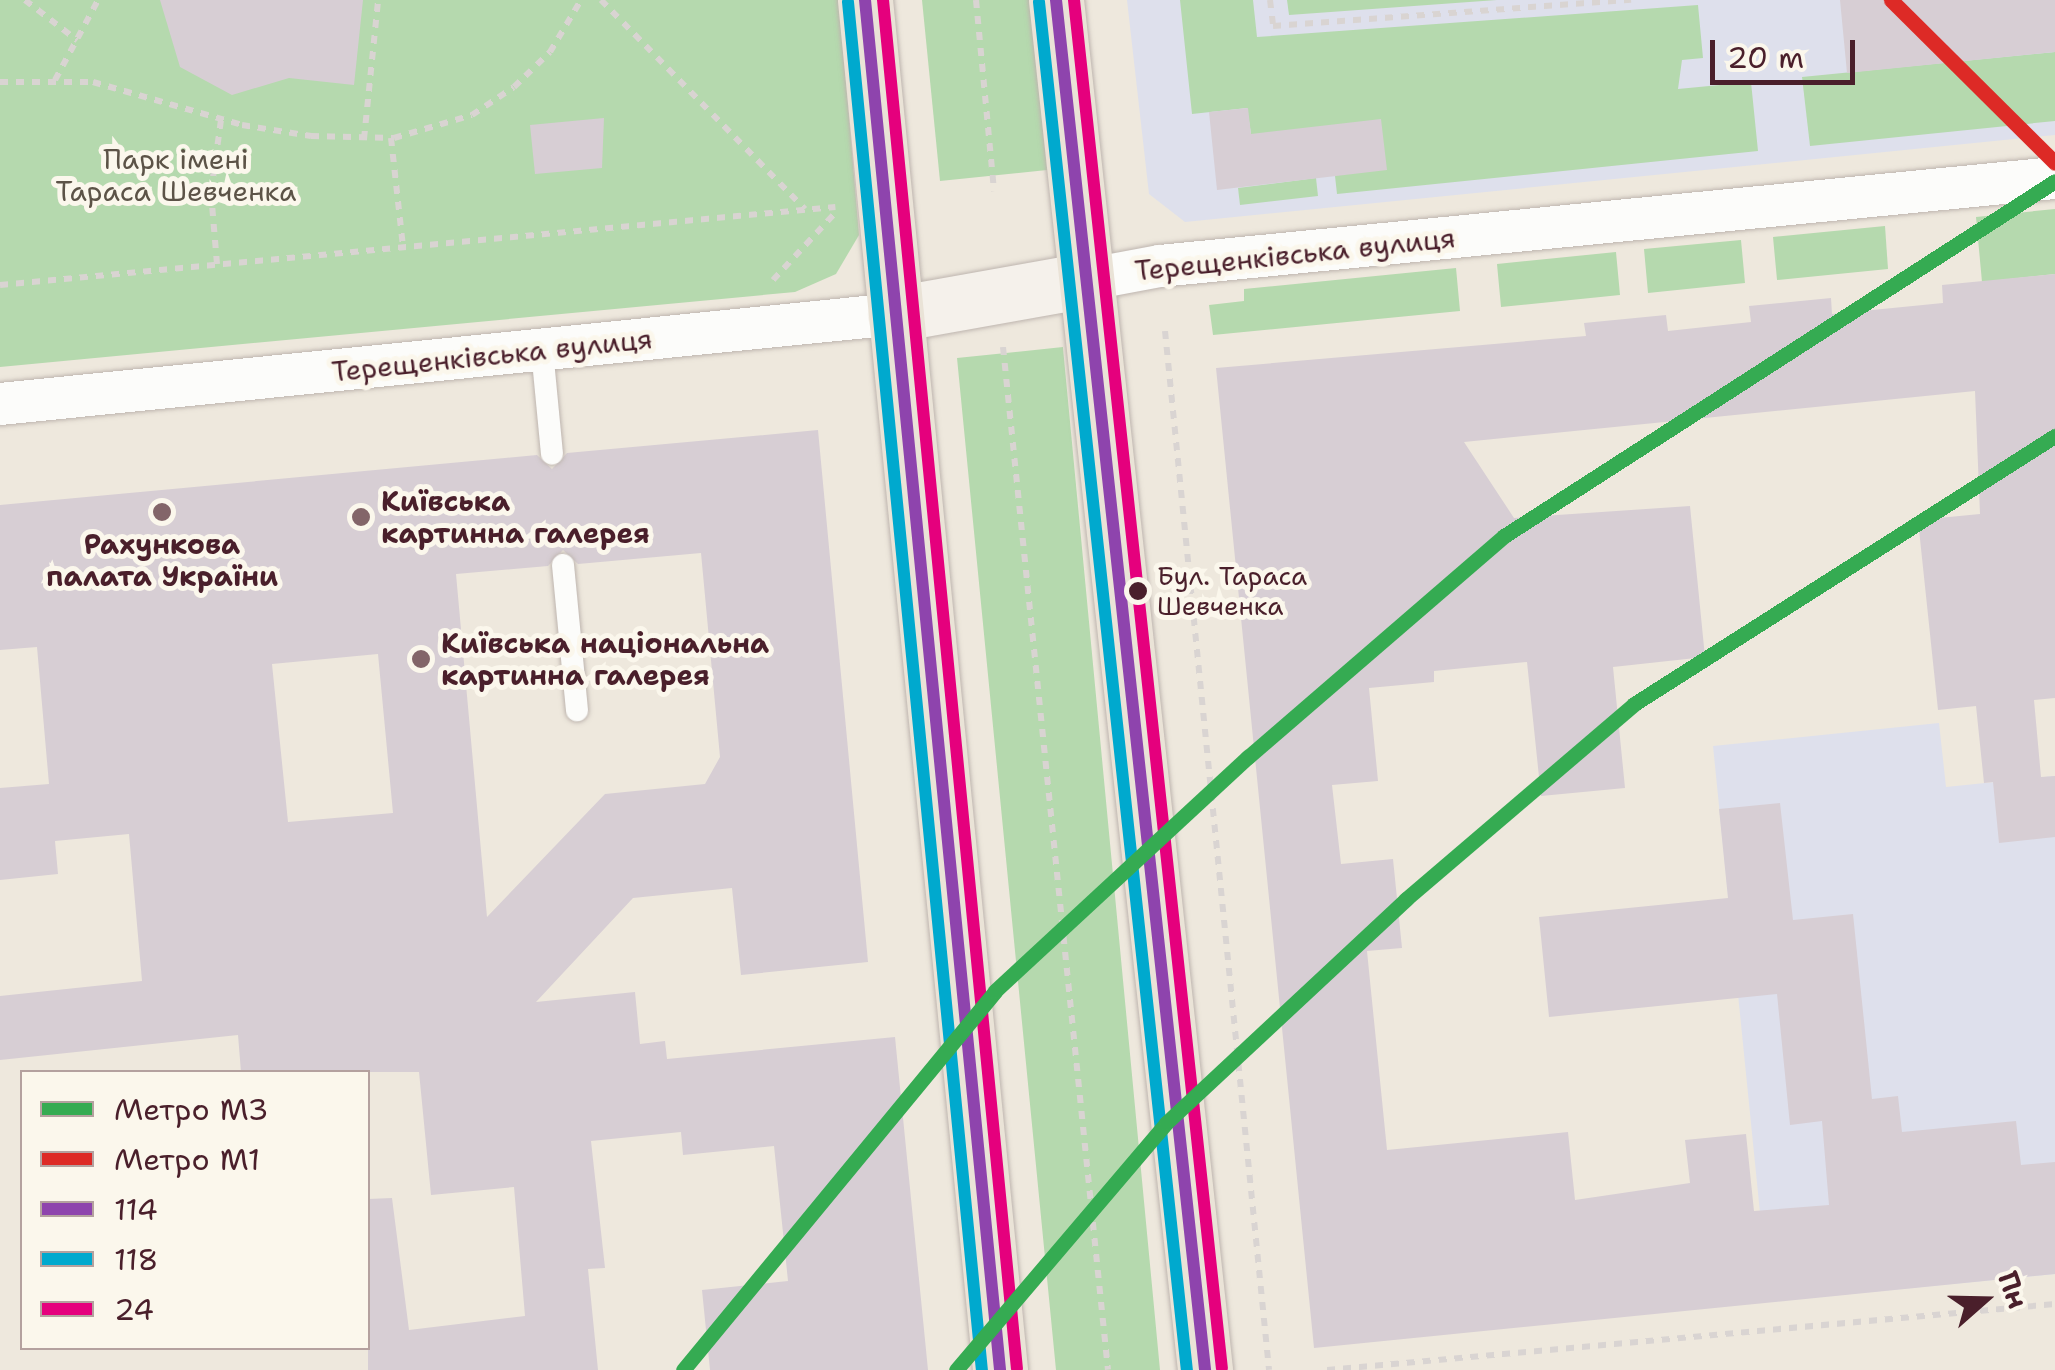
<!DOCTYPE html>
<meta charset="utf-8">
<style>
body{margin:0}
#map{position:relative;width:2055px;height:1370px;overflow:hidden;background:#eee8dd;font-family:"Shantell Sans",sans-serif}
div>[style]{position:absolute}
.built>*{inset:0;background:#dee0ec}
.green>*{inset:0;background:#b5d9ae}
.building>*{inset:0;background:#d7ced4}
.path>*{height:6px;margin-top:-3px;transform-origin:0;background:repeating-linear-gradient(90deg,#d9d4d2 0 8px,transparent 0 16px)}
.roads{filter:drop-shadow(0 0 2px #beb5af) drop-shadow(0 0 2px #beb5af)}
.lane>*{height:22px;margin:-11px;padding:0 11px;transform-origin:11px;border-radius:11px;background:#fcfcfa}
.street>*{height:42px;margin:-21px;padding:0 21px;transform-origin:21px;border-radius:21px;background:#fcfcfa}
.secondary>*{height:55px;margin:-27.5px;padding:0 27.5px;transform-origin:27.5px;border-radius:27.5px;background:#f5f1eb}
.primary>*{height:55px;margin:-27.5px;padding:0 27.5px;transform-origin:27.5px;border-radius:27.5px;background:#eae3d7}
.bus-1>*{height:12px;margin:-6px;padding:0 6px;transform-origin:6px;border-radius:6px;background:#8e44ad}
.bus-2>*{height:12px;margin:-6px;padding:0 6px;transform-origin:6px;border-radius:6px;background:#00a9ce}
.bus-3>*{height:12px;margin:-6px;padding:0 6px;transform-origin:6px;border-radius:6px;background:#e5007d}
.metro-1>*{height:15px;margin:-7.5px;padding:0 7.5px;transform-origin:7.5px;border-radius:7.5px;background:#35ab52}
.metro-2>*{height:15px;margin:-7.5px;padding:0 7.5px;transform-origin:7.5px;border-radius:7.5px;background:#dd2a26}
.dots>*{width:28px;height:28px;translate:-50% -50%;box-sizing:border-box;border:5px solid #fbf7ec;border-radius:50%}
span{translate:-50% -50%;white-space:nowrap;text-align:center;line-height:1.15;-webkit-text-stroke:10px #fbf7ec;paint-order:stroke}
.bus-label{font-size:26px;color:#4a1f2b}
.left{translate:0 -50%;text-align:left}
.park-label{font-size:28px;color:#5c5347}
.street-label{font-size:28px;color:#4a1f2b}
.poi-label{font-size:28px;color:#4a1f2b;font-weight:700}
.legend{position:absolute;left:20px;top:1070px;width:350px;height:280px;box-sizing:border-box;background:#fbf7ec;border:2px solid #b4a19f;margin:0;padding:12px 18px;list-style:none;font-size:30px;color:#4a1f2b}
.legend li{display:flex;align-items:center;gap:20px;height:50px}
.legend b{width:50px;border:2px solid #b4a19f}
.north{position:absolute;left:1935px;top:1250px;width:100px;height:100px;-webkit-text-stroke:8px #fbf7ec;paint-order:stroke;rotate:70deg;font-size:28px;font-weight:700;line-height:40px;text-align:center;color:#4a1f2b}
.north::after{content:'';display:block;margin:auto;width:35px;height:45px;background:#4a1f2b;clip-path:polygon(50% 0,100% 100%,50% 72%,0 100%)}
.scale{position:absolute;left:1710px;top:40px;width:145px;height:45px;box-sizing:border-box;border:5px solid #4a1f2b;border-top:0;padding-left:12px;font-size:30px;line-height:35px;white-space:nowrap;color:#4a1f2b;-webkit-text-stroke:8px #fbf7ec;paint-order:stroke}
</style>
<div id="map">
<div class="built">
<div style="clip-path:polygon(1127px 0,2055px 0,2055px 135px,1185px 222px,1149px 194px)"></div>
<div style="clip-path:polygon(1939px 723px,1946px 787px,2055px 776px,2055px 1274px,1769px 1302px,1713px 746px)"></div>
</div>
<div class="green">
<div style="clip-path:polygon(0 0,839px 0,859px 235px,836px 274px,795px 292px,0 367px)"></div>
<div style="clip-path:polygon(922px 0,1030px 0,1047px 170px,940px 181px)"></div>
<div style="clip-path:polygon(1180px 0,1253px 0,1257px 37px,1698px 5px,1703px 58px,1682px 60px,1678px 89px,1751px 82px,1758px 151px,1337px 194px,1335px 176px,1251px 134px,1247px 108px,1192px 114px)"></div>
<div style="clip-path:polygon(1287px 0,1497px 0,1289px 15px)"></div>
<div style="clip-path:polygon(2055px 52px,2055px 121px,1810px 146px,1802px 77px)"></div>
<div style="clip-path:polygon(1316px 178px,1318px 196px,1240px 205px,1238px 188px)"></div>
<div style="clip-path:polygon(2055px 209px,2055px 274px,1982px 282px,1976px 217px)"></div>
<div style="clip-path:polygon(1885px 226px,1888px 269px,1777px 280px,1773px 237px)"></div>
<div style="clip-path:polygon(1741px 240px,1745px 283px,1648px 293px,1644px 249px)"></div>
<div style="clip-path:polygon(1616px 252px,1620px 295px,1501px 307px,1497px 264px)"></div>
<div style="clip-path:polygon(1456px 268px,1460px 311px,1213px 335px,1209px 305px,1244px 301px,1244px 289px)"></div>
<div style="clip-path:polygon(1063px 347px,1063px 348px,1160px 1370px,1056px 1370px,957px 358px)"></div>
</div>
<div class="building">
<div style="clip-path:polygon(160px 0,363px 0,354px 85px,289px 78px,232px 95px,180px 67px)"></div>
<div style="clip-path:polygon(1840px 0,2055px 0,2055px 52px,1847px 73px)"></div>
<div style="clip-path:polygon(1248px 108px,1251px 134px,1381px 119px,1387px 170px,1217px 190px,1209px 112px)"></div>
<div style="clip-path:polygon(604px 118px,602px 168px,535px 174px,530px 125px)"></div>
<div style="clip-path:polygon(2055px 274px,2055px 698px,2034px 700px,2041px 777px,2055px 776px,2055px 837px,1999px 843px,1993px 782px,1984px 783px,1976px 706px,1938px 710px,1918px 520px,1980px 514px,1975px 391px,1464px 442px,1514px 518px,1690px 506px,1705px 657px,1613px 667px,1625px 788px,1541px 796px,1527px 662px,1434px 671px,1434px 682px,1369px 688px,1378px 781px,1332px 785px,1341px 864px,1393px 859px,1402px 948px,1367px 951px,1387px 1150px,1568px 1132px,1575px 1200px,1690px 1183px,1685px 1140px,1746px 1134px,1754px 1211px,1829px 1205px,1822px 1121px,1790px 1125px,1777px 994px,1549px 1017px,1539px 917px,1728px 898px,1719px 809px,1780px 803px,1793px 920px,1853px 914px,1872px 1099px,1898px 1096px,1902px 1132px,2016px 1121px,2021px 1165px,2055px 1162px,2055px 1274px,1314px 1348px,1216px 368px,1586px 336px,1584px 323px,1666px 315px,1668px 331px,1751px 322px,1749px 306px,1831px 298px,1832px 314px,1943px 303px,1942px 285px)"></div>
<div style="clip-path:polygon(evenodd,818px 430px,868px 962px,741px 975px,732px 888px,633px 898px,536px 1002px,635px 992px,640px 1044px,665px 1041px,667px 1059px,895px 1037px,928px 1370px,710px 1370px,702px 1290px,788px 1281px,774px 1146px,683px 1155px,681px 1132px,591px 1141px,605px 1268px,588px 1269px,598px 1370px,368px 1370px,368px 1199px,392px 1198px,409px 1330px,525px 1316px,514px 1187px,431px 1195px,419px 1072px,241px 1072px,238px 1035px,0 1060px,0 996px,142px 981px,129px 834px,55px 841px,58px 874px,0 880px,0 788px,49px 784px,37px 647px,0 650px,0 505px,537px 455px,552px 469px,567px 453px,818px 430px,563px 550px,578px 564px,701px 553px,720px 757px,705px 784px,605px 794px,487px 917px,456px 574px,548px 566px,563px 550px,818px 430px,378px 654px,393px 813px,288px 822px,272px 664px,378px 654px)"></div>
</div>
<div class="path">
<div style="left:25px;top:0;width:66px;rotate:37.6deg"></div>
<div style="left:601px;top:0;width:292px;rotate:45.7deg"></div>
<div style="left:976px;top:0;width:192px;rotate:84.6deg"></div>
<div style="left:1270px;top:0;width:26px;rotate:83deg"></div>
<div style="left:1273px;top:26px;width:359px;rotate:-4.2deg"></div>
<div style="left:55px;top:80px;width:91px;rotate:-61.7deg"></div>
<div style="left:0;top:82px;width:93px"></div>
<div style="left:93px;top:82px;width:155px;rotate:16.1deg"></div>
<div style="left:242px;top:125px;width:70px;rotate:9.1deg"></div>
<div style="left:311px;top:136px;width:83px;rotate:1.4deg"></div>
<div style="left:394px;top:138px;width:81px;rotate:-16.4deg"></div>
<div style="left:472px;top:115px;width:50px;rotate:-33.7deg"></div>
<div style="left:514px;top:87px;width:50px;rotate:-44.2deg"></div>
<div style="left:550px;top:52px;width:61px;rotate:-59.2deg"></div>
<div style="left:391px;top:138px;width:110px;rotate:83.7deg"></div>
<div style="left:364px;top:139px;width:140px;rotate:-84.2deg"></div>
<div style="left:217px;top:264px;width:72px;rotate:-94.8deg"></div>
<div style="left:211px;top:192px;width:73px;rotate:-82.1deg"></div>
<div style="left:773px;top:280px;width:91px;rotate:-47.2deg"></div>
<div style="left:0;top:285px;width:839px;rotate:-5.34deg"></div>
<div style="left:1165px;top:331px;width:1044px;rotate:84.28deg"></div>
<div style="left:1003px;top:347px;width:1028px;rotate:84.14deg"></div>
<div style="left:1327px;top:1370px;width:731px;rotate:-5.18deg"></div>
</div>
<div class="roads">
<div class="lane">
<div style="left:542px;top:350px;width:104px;rotate:84.5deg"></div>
<div style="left:563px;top:565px;width:146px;rotate:84.5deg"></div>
</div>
<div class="street">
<div style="left:1085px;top:280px;width:76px;rotate:-10.6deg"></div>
<div style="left:1160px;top:266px;width:899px;rotate:-5.62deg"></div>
<div style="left:0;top:404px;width:900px;rotate:-5.74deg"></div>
</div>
<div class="secondary">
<div style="left:895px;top:314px;width:193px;rotate:-10.1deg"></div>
</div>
<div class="primary">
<div style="left:865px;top:0;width:1377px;rotate:84.37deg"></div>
<div style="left:1056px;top:0;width:1378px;rotate:83.79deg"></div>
</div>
</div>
<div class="bus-1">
<div style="left:865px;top:0;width:1377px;rotate:84.37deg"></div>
<div style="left:1056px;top:0;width:1378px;rotate:83.79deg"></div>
</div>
<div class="bus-2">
<div style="left:848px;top:2px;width:1375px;rotate:84.41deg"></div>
<div style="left:1039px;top:2px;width:1376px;rotate:83.83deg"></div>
</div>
<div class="bus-3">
<div style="left:883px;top:0;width:1375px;rotate:84.41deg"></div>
<div style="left:1074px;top:0;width:1376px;rotate:83.83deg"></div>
</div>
<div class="metro-1">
<div style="left:683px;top:1370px;width:491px;rotate:-50.5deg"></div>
<div style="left:995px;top:991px;width:345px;rotate:-42.8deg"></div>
<div style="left:1248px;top:757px;width:338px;rotate:-40.8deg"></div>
<div style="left:1504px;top:536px;width:655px;rotate:-32.79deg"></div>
<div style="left:956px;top:1370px;width:324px;rotate:-49.6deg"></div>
<div style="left:1166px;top:1123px;width:328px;rotate:-43deg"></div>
<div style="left:1406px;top:899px;width:300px;rotate:-40.5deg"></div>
<div style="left:1634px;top:704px;width:499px;rotate:-32.5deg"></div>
</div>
<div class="metro-2">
<div style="left:1891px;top:0;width:231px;rotate:44.8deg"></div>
</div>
<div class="dots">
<div style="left:162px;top:512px;background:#836569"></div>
<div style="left:361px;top:517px;background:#836569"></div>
<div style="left:1138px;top:591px;background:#4a1f2b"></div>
<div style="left:421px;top:659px;background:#836569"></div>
</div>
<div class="bus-label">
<span class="left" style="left:1157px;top:591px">Бул. Тараса<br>Шевченка</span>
</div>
<div class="park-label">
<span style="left:176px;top:175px">Парк імені<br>Тараса Шевченка</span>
</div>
<div class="street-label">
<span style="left:1295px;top:254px;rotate:-6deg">Терещенківська вулиця</span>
<span style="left:492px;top:355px;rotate:-6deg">Терещенківська вулиця</span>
</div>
<div class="poi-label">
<span class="left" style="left:381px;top:517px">Київська<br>картинна галерея</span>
<span style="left:162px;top:560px">Рахункова<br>палата України</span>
<span class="left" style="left:441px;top:659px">Київська національна<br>картинна галерея</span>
</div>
<ul class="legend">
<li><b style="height:12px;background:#35ab52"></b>Метро M3</li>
<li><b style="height:12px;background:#dd2a26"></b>Метро M1</li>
<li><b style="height:12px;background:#8e44ad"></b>114</li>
<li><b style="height:12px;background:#00a9ce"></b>118</li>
<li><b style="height:12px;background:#e5007d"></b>24</li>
</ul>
<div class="north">Пн</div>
<div class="scale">20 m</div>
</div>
